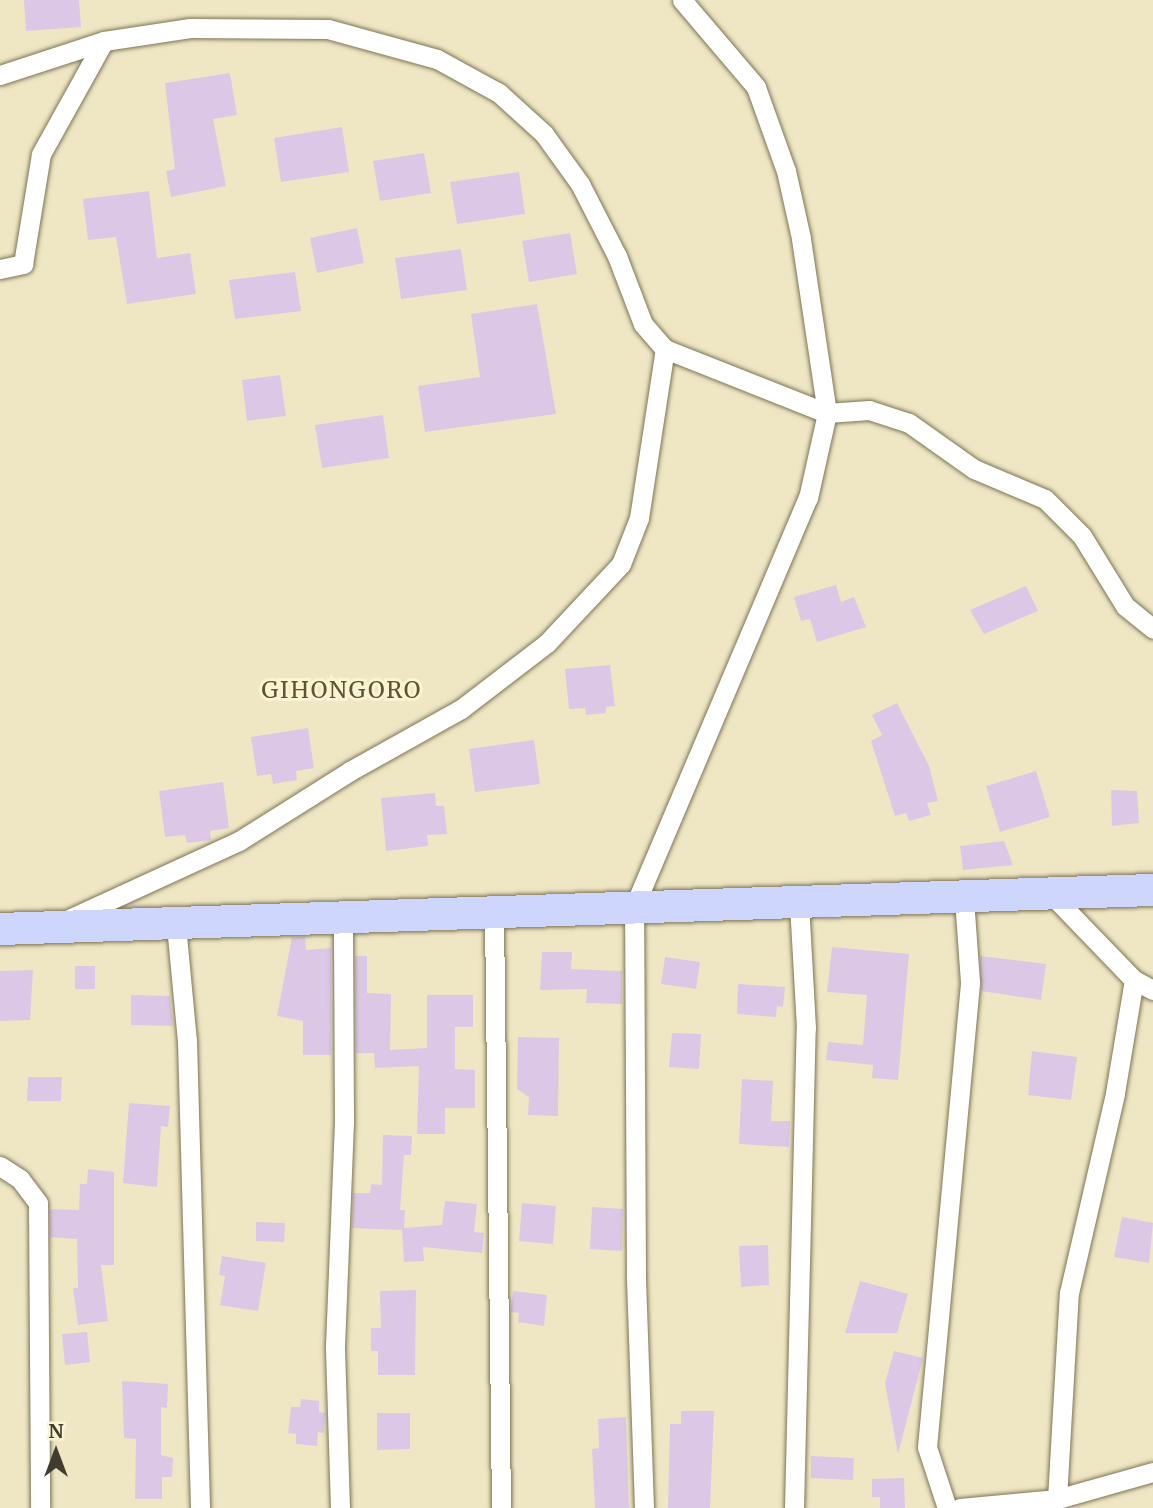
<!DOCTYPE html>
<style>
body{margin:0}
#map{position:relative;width:1153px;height:1508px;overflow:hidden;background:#efe7c4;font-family:Merriweather,serif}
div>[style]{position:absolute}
.building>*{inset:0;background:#dcc8e6}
.roads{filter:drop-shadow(0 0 2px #7d7556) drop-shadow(0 0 2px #7d7556)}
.street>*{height:19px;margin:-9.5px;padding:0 9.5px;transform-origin:9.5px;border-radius:9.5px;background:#fff}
.primary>*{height:32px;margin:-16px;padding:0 16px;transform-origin:16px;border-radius:16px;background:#ced6fe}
span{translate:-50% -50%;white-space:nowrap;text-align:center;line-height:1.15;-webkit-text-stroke:6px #fcf4d1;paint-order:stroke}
.quarter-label{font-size:23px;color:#5b5436;letter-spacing:2px}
.north{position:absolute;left:21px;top:1417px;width:70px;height:70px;-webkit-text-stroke:5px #fcf4d1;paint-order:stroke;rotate:0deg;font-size:19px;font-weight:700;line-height:28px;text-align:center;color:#403d2f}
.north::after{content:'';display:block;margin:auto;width:24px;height:32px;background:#403d2f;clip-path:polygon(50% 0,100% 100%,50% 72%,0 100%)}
</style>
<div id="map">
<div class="building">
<div style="clip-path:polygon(24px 0,79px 0,81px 27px,26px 31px)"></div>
<div style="clip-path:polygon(230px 73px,237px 115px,213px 119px,226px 186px,171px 197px,166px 171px,175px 169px,165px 83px)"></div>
<div style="clip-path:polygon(342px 127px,349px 172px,281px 182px,274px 138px)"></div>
<div style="clip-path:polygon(424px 153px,431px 193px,380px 201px,373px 161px)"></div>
<div style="clip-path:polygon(519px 172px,525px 214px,457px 224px,450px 182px)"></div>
<div style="clip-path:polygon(149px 191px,157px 258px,190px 253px,196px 294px,127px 304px,116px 237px,88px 240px,83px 199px)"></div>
<div style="clip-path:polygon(357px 228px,364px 263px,317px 273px,310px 238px)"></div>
<div style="clip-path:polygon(570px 233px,577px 274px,529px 282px,522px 241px)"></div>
<div style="clip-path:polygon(461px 249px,467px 290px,401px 299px,395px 258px)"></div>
<div style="clip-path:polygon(295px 272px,301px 311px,235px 319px,229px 280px)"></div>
<div style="clip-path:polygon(537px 304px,556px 414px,425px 432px,418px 386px,480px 377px,471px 314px)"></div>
<div style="clip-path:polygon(280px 375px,286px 416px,247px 421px,242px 380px)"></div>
<div style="clip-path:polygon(383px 415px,389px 458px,322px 468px,315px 425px)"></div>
<div style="clip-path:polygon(836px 585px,841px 602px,854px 597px,866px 627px,817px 642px,810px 619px,801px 621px,794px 597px)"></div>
<div style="clip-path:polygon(1026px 586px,1038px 611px,984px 634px,970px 610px)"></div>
<div style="clip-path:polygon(610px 665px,615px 706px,606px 707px,606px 713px,586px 715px,585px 708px,569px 709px,565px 669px)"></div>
<div style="clip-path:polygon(897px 703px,929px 766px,938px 801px,927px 803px,931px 815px,909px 821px,906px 813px,895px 816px,871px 741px,882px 735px,872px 715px)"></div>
<div style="clip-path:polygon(308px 728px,314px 768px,296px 771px,297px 780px,273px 784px,271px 774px,257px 776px,251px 737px)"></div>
<div style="clip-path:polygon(534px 740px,540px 784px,475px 792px,469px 749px)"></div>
<div style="clip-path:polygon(1036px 771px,1050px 817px,1000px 832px,986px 786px)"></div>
<div style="clip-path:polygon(223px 782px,229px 828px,210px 831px,211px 840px,187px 843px,185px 835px,165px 837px,159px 791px)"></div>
<div style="clip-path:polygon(1111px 790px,1137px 791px,1139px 823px,1112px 826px)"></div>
<div style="clip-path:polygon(435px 793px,436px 806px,444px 806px,447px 834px,427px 835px,428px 846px,386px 851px,381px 798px)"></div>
<div style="clip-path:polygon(1004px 841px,1013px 865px,963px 870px,960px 846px)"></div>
<div style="clip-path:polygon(292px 937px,305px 937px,306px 950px,331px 948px,331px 1055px,303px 1055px,303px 1021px,277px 1016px)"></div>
<div style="clip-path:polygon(832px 947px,909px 954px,898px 1080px,872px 1078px,873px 1065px,826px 1060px,828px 1042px,863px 1045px,867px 995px,827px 992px)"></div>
<div style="clip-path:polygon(542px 952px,572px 952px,571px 969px,622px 971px,622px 1004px,586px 1003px,587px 989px,540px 990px)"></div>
<div style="clip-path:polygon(355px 956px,367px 956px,367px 993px,391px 994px,390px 1050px,427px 1048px,427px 995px,473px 995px,473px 1027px,455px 1027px,455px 1069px,475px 1070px,475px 1108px,445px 1108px,445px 1134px,417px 1134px,419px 1066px,375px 1068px,374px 1053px,356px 1053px)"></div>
<div style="clip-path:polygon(980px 956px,1046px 964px,1041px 1000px,981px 991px)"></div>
<div style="clip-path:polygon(665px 957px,700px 962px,696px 989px,661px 984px)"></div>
<div style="clip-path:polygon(75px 966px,95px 966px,95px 989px,75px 989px)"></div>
<div style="clip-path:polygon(33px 970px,30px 1020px,0 1021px,0 971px)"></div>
<div style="clip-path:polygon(738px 984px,785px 987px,783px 1007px,777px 1006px,776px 1017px,737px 1014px)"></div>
<div style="clip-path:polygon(131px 995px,170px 996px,173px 1026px,131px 1025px)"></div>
<div style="clip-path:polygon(672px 1033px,701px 1034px,699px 1069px,669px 1067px)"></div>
<div style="clip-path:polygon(518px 1037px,559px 1038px,558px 1116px,528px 1115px,529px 1097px,517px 1089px)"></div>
<div style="clip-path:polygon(1032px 1051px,1077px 1057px,1071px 1100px,1028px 1095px)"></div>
<div style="clip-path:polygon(28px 1077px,62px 1077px,61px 1101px,27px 1101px)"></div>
<div style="clip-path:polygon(742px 1079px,773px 1081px,771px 1121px,790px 1121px,789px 1147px,739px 1144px)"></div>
<div style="clip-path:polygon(129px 1103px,170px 1106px,168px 1127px,161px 1126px,157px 1187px,123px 1183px)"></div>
<div style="clip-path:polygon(383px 1135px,412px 1136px,411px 1155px,404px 1155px,400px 1210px,405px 1210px,404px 1228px,442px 1225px,445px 1201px,477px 1204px,474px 1232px,484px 1233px,482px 1253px,423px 1247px,424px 1261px,404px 1262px,402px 1230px,352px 1228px,353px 1193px,370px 1193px,371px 1184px,382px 1185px)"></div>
<div style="clip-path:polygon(88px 1169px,114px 1172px,114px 1265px,101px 1265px,108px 1321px,78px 1325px,73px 1288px,78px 1288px,77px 1239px,50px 1237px,50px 1209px,79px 1210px,80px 1184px,87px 1184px)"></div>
<div style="clip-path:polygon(522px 1203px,556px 1206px,553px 1244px,519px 1241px)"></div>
<div style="clip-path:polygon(592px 1207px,623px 1209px,622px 1251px,590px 1249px)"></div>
<div style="clip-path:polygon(1122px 1217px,1153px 1223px,1149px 1263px,1114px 1257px)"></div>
<div style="clip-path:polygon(256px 1222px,285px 1223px,284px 1242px,256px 1241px)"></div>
<div style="clip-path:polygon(768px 1245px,769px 1285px,741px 1287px,739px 1246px)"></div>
<div style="clip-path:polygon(222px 1256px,266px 1263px,258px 1311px,220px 1305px,225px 1276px,219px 1275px)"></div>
<div style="clip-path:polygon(860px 1281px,908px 1294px,897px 1333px,845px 1333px)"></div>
<div style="clip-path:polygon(416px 1290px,415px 1375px,378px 1375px,378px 1351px,371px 1351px,371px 1328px,381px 1328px,380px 1291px)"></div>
<div style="clip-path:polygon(513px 1291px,547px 1295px,544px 1326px,518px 1322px,519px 1313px,511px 1312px)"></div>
<div style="clip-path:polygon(87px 1332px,90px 1362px,65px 1365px,62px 1334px)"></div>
<div style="clip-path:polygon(894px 1351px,923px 1358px,898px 1454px,885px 1383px)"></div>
<div style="clip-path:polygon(122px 1381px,168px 1384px,167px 1408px,161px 1407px,161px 1455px,173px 1458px,172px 1477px,162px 1477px,162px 1499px,135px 1499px,136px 1439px,124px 1438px)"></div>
<div style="clip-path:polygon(301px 1399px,319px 1401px,319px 1412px,325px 1413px,324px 1433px,318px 1432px,317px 1446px,296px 1444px,296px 1434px,288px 1433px,291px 1407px,300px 1407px)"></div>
<div style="clip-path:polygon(681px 1411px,714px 1411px,710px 1508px,668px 1508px,670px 1424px,681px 1424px)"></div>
<div style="clip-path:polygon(377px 1413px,410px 1413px,410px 1449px,377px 1450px)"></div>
<div style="clip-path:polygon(626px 1417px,629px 1508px,595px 1508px,592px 1449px,599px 1448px,598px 1419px)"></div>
<div style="clip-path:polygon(811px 1456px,854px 1458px,853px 1480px,811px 1478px)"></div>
<div style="clip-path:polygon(904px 1478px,905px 1508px,880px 1508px,880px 1497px,872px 1497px,872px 1479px)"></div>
</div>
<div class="roads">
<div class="street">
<div style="left:0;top:75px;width:109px;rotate:-18.1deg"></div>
<div style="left:104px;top:41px;width:87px;rotate:-8.6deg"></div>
<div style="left:190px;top:28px;width:138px;rotate:0.4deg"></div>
<div style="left:328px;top:29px;width:113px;rotate:15.4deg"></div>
<div style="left:437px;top:59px;width:71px;rotate:28.7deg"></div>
<div style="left:499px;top:93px;width:61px;rotate:42.3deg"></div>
<div style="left:544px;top:134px;width:62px;rotate:54.2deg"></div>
<div style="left:580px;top:184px;width:81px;rotate:62.8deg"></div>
<div style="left:617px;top:256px;width:73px;rotate:69.1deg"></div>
<div style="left:643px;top:324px;width:33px;rotate:49deg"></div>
<div style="left:665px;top:349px;width:174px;rotate:21.6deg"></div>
<div style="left:827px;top:413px;width:42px;rotate:-4.1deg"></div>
<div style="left:869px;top:410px;width:42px;rotate:18deg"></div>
<div style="left:909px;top:423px;width:80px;rotate:35.3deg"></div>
<div style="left:974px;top:469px;width:77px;rotate:22.9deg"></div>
<div style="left:1045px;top:499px;width:52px;rotate:45deg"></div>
<div style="left:1082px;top:536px;width:82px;rotate:58.4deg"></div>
<div style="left:1125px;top:606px;width:36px;rotate:39deg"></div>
<div style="left:0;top:269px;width:24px;rotate:-12deg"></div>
<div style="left:23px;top:264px;width:111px;rotate:-80.7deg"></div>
<div style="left:41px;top:154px;width:129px;rotate:-60.9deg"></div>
<div style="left:1050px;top:893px;width:121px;rotate:46deg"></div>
<div style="left:1134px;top:980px;width:21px;rotate:28deg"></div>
<div style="left:494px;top:912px;width:596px;rotate:89.33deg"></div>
<div style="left:67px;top:920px;width:189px;rotate:-24.7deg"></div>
<div style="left:239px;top:841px;width:131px;rotate:-32.2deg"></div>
<div style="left:350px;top:771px;width:127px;rotate:-29.2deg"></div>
<div style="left:461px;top:709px;width:108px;rotate:-37.5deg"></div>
<div style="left:547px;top:643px;width:108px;rotate:-46.9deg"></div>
<div style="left:621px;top:564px;width:49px;rotate:-68.6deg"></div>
<div style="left:639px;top:518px;width:171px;rotate:-81.3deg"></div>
<div style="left:176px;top:925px;width:117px;rotate:84.6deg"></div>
<div style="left:187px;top:1041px;width:467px;rotate:88.4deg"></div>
<div style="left:0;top:1166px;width:24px;rotate:33deg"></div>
<div style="left:20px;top:1179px;width:30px;rotate:53deg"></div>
<div style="left:38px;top:1203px;width:305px;rotate:89.6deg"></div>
<div style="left:1057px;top:1499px;width:206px;rotate:-86.7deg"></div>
<div style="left:1069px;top:1293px;width:205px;rotate:-77deg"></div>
<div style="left:1115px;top:1093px;width:115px;rotate:-80.5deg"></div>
<div style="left:340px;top:1508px;width:162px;rotate:-91.8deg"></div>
<div style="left:335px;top:1346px;width:224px;rotate:-87.7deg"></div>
<div style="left:344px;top:1122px;width:203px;rotate:-90.3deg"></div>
<div style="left:644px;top:1508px;width:233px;rotate:-92deg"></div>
<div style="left:636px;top:1275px;width:368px;rotate:-90.3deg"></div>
<div style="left:634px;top:907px;width:444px;rotate:-67deg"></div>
<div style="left:808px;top:498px;width:87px;rotate:-77.4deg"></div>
<div style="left:827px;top:413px;width:177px;rotate:-98.5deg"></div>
<div style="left:801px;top:238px;width:69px;rotate:-102.6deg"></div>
<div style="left:786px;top:171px;width:89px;rotate:-109.7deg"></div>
<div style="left:756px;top:87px;width:114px;rotate:-130.4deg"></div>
<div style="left:794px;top:1508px;width:480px;rotate:-88.6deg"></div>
<div style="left:806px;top:1028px;width:124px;rotate:-93.2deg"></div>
<div style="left:947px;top:1508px;width:64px;rotate:-108.2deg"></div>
<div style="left:927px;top:1447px;width:467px;rotate:-84.7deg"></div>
<div style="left:970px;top:982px;width:84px;rotate:-94.1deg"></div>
<div style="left:960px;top:1508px;width:97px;rotate:-5.3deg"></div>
<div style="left:1057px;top:1499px;width:100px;rotate:-15.7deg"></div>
</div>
<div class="primary">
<div style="left:0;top:929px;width:1154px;rotate:-1.94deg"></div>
</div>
</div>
<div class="quarter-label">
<span style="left:342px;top:690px">GIHONGORO</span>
</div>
<div class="north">N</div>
</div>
